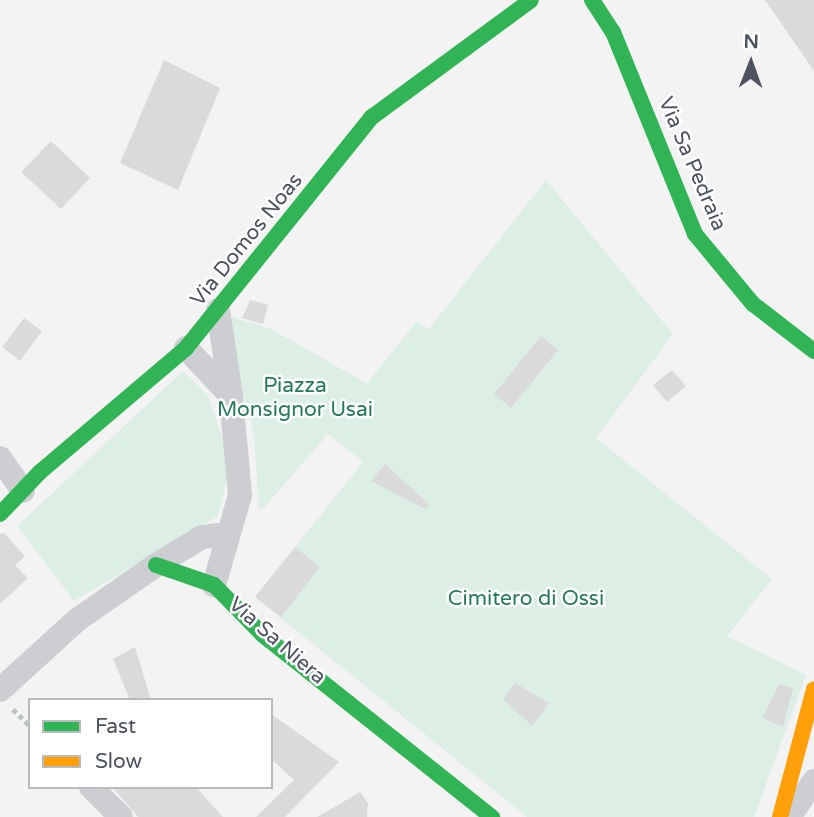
<!DOCTYPE html>
<style>
body{margin:0}
#map{position:relative;width:814px;height:817px;overflow:hidden;background:#f4f3f3;font-family:"Varela Round",sans-serif}
div>[style]{position:absolute}
.green>*{inset:0;background:#dbefe5}
.building>*{inset:0;background:#dadadc}
.path>*{height:4.5px;margin-top:-2.25px;transform-origin:0;background:repeating-linear-gradient(90deg,#bcc6c3 0 5px,transparent 0 8.5px)}
.street>*{height:24px;margin:-12px;padding:0 12px;transform-origin:12px;border-radius:12px;background:#cdced1}
.fast>*{height:16px;margin:-8px;padding:0 8px;transform-origin:8px;border-radius:8px;background:#30b455}
.slow>*{height:16px;margin:-8px;padding:0 8px;transform-origin:8px;border-radius:8px;background:#ff9f0a}
span{translate:-50% -50%;white-space:nowrap;text-align:center;line-height:1.15;-webkit-text-stroke:5px #fff;paint-order:stroke}
.street-label{font-size:21px;color:#4c535e}
.park-label{font-size:21px;color:#217a58}
.legend{position:absolute;left:28px;top:698px;width:245px;height:91px;box-sizing:border-box;background:#fff;border:2px solid #b7babf;margin:0;padding:9px 12px;list-style:none;font-size:21px;color:#4c535e}
.legend li{display:flex;align-items:center;gap:14px;height:35px}
.legend b{width:35px;border:2px solid #b7babf}
.north{position:absolute;left:716px;top:28px;width:70px;height:70px;-webkit-text-stroke:5px #fff;paint-order:stroke;rotate:1deg;font-size:19px;font-weight:700;line-height:28px;text-align:center;color:#4c535e}
.north::after{content:'';display:block;margin:auto;width:24px;height:32px;background:#4c535e;clip-path:polygon(50% 0,100% 100%,50% 72%,0 100%)}
</style>
<div id="map">
<div class="green">
<div style="clip-path:polygon(546px 180px,673px 334px,596px 438px,772px 579px,727px 636px,806px 675px,754px 817px,527px 817px,255px 597px,363px 462px,328px 434px,263px 509px,259px 508px,254px 435px,230px 339px,232px 317px,271px 329px,366px 383px,364px 387px,417px 321px,428px 330px)"></div>
<div style="clip-path:polygon(183px 371px,208px 395px,222px 436px,228px 474px,218px 516px,74px 601px,17px 526px)"></div>
</div>
<div class="building">
<div style="clip-path:polygon(765px 0,814px 0,814px 71px)"></div>
<div style="clip-path:polygon(164px 60px,220px 88px,178px 190px,120px 163px)"></div>
<div style="clip-path:polygon(51px 141px,90px 178px,61px 209px,21px 172px)"></div>
<div style="clip-path:polygon(250px 300px,268px 305px,263px 324px,242px 318px)"></div>
<div style="clip-path:polygon(24px 318px,42px 331px,20px 361px,2px 347px)"></div>
<div style="clip-path:polygon(541px 336px,558px 350px,511px 408px,494px 394px)"></div>
<div style="clip-path:polygon(672px 370px,686px 386px,667px 402px,653px 385px)"></div>
<div style="clip-path:polygon(385px 464px,429px 504px,425px 509px,371px 481px)"></div>
<div style="clip-path:polygon(4px 533px,25px 556px,15px 565px,28px 578px,0 604px,0 534px)"></div>
<div style="clip-path:polygon(295px 547px,320px 567px,281px 617px,255px 597px)"></div>
<div style="clip-path:polygon(135px 647px,151px 700px,130px 700px,113px 659px)"></div>
<div style="clip-path:polygon(515px 683px,549px 703px,532px 726px,503px 699px)"></div>
<div style="clip-path:polygon(779px 684px,793px 688px,783px 727px,762px 718px)"></div>
<div style="clip-path:polygon(271px 714px,339px 762px,285px 817px,256px 817px,294px 780px,271px 759px)"></div>
<div style="clip-path:polygon(112px 787px,196px 787px,223px 817px,138px 817px)"></div>
<div style="clip-path:polygon(360px 792px,368px 803px,367px 817px,317px 817px)"></div>
</div>
<div class="path">
<div style="left:13px;top:709px;width:24px;rotate:45deg"></div>
</div>
<div class="street">
<div style="left:218px;top:310px;width:87px;rotate:81.4deg"></div>
<div style="left:186px;top:348px;width:66px;rotate:46.8deg"></div>
<div style="left:231px;top:396px;width:99px;rotate:84.8deg"></div>
<div style="left:240px;top:495px;width:94px;rotate:106.1deg"></div>
<div style="left:0;top:458px;width:40px;rotate:55.1deg"></div>
<div style="left:0;top:690px;width:104px;rotate:-42.3deg"></div>
<div style="left:77px;top:620px;width:96px;rotate:-34.8deg"></div>
<div style="left:156px;top:565px;width:54px;rotate:-31.3deg"></div>
<div style="left:202px;top:537px;width:24px;rotate:-7deg"></div>
<div style="left:91px;top:787px;width:42px;rotate:45deg"></div>
<div style="left:789px;top:817px;width:44px;rotate:-55.2deg"></div>
</div>
<div class="fast">
<div style="left:592px;top:0;width:38px;rotate:57deg"></div>
<div style="left:613px;top:32px;width:218px;rotate:67.9deg"></div>
<div style="left:695px;top:234px;width:91px;rotate:50.4deg"></div>
<div style="left:753px;top:304px;width:77px;rotate:37.6deg"></div>
<div style="left:0;top:514px;width:58px;rotate:-46.4deg"></div>
<div style="left:40px;top:472px;width:192px;rotate:-40.3deg"></div>
<div style="left:186px;top:348px;width:297px;rotate:-51.2deg"></div>
<div style="left:372px;top:117px;width:197px;rotate:-36.3deg"></div>
<div style="left:156px;top:565px;width:61px;rotate:19deg"></div>
<div style="left:214px;top:585px;width:70px;rotate:45.6deg"></div>
<div style="left:263px;top:635px;width:293px;rotate:38.5deg"></div>
</div>
<div class="slow">
<div style="left:780px;top:817px;width:132px;rotate:-75.1deg"></div>
</div>
<div class="street-label">
<span style="left:692px;top:164px;rotate:67deg">Via Sa Pedraia</span>
<span style="left:247px;top:240px;rotate:-51deg">Via Domos Noas</span>
<span style="left:277px;top:641px;rotate:41deg">Via Sa Niera</span>
</div>
<div class="park-label">
<span style="left:295px;top:398px">Piazza<br>Monsignor Usai</span>
<span style="left:526px;top:599px">Cimitero di Ossi</span>
</div>
<ul class="legend">
<li><b style="height:9px;background:#30b455"></b>Fast</li>
<li><b style="height:9px;background:#ff9f0a"></b>Slow</li>
</ul>
<div class="north">N</div>
</div>
